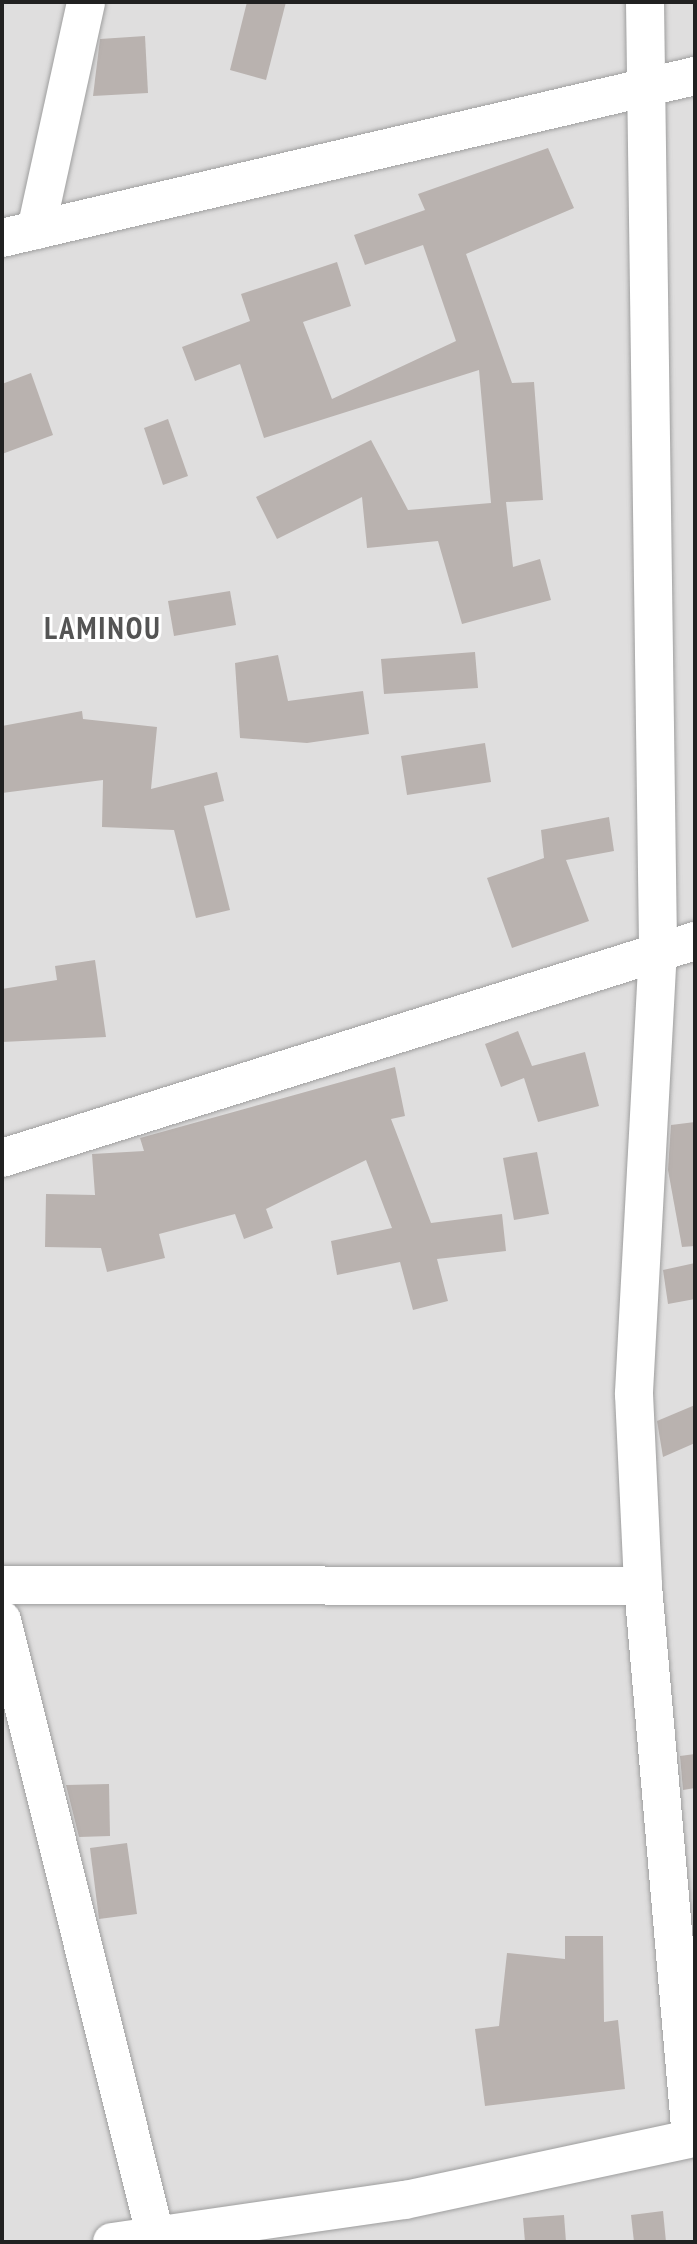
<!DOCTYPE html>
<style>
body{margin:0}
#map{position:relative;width:697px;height:2244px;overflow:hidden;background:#f0ede9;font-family:"PT Sans Narrow",sans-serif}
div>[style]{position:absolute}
.residential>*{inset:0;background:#dfdede}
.building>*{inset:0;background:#b9b2af}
.roads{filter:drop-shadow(0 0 2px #9e9e9e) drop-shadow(0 0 2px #9e9e9e)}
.minor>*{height:38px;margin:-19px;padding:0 19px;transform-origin:19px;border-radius:19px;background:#fff}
span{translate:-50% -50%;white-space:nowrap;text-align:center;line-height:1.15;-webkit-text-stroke:6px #fff;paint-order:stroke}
.district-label{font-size:30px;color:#545454;font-weight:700;letter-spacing:2px}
.frame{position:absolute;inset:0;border:4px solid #212121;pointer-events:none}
</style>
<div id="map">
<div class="residential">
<div style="clip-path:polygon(2px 2px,695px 2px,695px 2242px,2px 2242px)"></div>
</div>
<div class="building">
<div style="clip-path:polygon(247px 2px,286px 2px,266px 80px,230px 70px)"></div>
<div style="clip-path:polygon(145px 36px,148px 93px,93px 96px,100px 39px)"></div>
<div style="clip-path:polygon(548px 148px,574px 208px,466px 254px,512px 383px,534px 382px,543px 500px,506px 502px,513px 567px,540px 559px,551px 600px,462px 624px,438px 541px,367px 548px,362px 497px,277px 539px,256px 497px,371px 440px,408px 510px,491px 503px,479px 370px,264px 438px,240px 364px,195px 381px,182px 347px,250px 321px,241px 294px,337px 262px,351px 306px,303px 322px,332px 399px,456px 341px,423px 245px,365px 265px,354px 235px,425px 210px,418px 194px)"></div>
<div style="clip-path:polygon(31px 373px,53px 435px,2px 454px,2px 384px)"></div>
<div style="clip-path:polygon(168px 419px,188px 476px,163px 485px,144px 428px)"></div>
<div style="clip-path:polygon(230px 591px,236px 625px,174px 636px,168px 601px)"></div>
<div style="clip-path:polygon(475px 652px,478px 688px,384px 694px,381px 659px)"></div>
<div style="clip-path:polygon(278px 655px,288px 701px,363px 691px,369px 734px,307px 743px,240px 738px,235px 663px)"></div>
<div style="clip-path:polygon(82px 711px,83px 719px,157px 727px,151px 789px,217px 772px,224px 801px,204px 806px,230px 910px,196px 918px,174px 830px,102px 827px,103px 780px,2px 793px,2px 726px)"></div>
<div style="clip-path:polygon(485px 743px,491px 782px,407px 795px,401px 756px)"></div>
<div style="clip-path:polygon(609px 817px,614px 851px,566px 860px,589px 921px,512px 948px,487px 878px,544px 858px,541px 830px)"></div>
<div style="clip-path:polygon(95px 960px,106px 1037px,2px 1042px,2px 989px,57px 980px,55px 966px)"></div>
<div style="clip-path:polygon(518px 1031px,532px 1066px,585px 1052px,599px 1106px,538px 1122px,524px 1078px,501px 1087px,485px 1044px)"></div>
<div style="clip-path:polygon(395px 1067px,405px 1116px,391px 1119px,431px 1223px,502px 1214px,506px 1251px,437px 1259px,448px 1301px,413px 1310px,400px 1262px,337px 1275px,331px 1241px,392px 1228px,366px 1160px,266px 1209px,273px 1228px,244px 1239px,235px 1214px,159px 1234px,165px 1258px,107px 1272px,101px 1248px,45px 1247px,46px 1194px,95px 1195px,92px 1154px,144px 1151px,140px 1138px)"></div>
<div style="clip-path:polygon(695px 1122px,695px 1246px,682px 1247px,668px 1170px,671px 1125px)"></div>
<div style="clip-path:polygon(537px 1152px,549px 1214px,514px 1220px,503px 1158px)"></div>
<div style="clip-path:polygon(695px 1263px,695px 1299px,668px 1304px,663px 1270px)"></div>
<div style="clip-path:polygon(695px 1405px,695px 1443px,663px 1457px,657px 1421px)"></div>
<div style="clip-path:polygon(695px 1754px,695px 1788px,683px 1790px,680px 1756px)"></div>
<div style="clip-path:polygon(109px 1784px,110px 1836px,79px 1837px,66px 1785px)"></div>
<div style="clip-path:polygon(127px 1843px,137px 1914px,99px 1919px,90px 1848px)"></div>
<div style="clip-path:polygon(565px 1936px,603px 1936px,604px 2022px,618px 2020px,625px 2089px,485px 2106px,475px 2029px,499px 2026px,507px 1953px,565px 1959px)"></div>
<div style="clip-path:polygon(663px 2211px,666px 2242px,634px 2242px,631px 2215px)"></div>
<div style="clip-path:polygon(564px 2215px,566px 2242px,525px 2242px,523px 2218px)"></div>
</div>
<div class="roads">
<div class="minor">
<div style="left:645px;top:2px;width:947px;rotate:89.21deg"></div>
<div style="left:658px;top:949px;width:446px;rotate:93.1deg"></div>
<div style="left:634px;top:1394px;width:192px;rotate:87.3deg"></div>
<div style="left:643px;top:1586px;width:554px;rotate:85.03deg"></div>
<div style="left:36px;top:230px;width:233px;rotate:-77.6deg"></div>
<div style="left:2px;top:238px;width:712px;rotate:-13.16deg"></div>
<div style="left:2px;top:1158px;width:726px;rotate:-17.39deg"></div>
<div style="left:2px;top:1585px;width:641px;rotate:0.09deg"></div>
<div style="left:2px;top:1620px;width:641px;rotate:76.01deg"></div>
<div style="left:112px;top:2242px;width:296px;rotate:-8.2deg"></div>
<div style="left:405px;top:2200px;width:297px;rotate:-12.1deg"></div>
</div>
</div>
<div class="district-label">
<span style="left:103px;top:628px">LAMINOU</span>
</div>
<div class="frame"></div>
</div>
